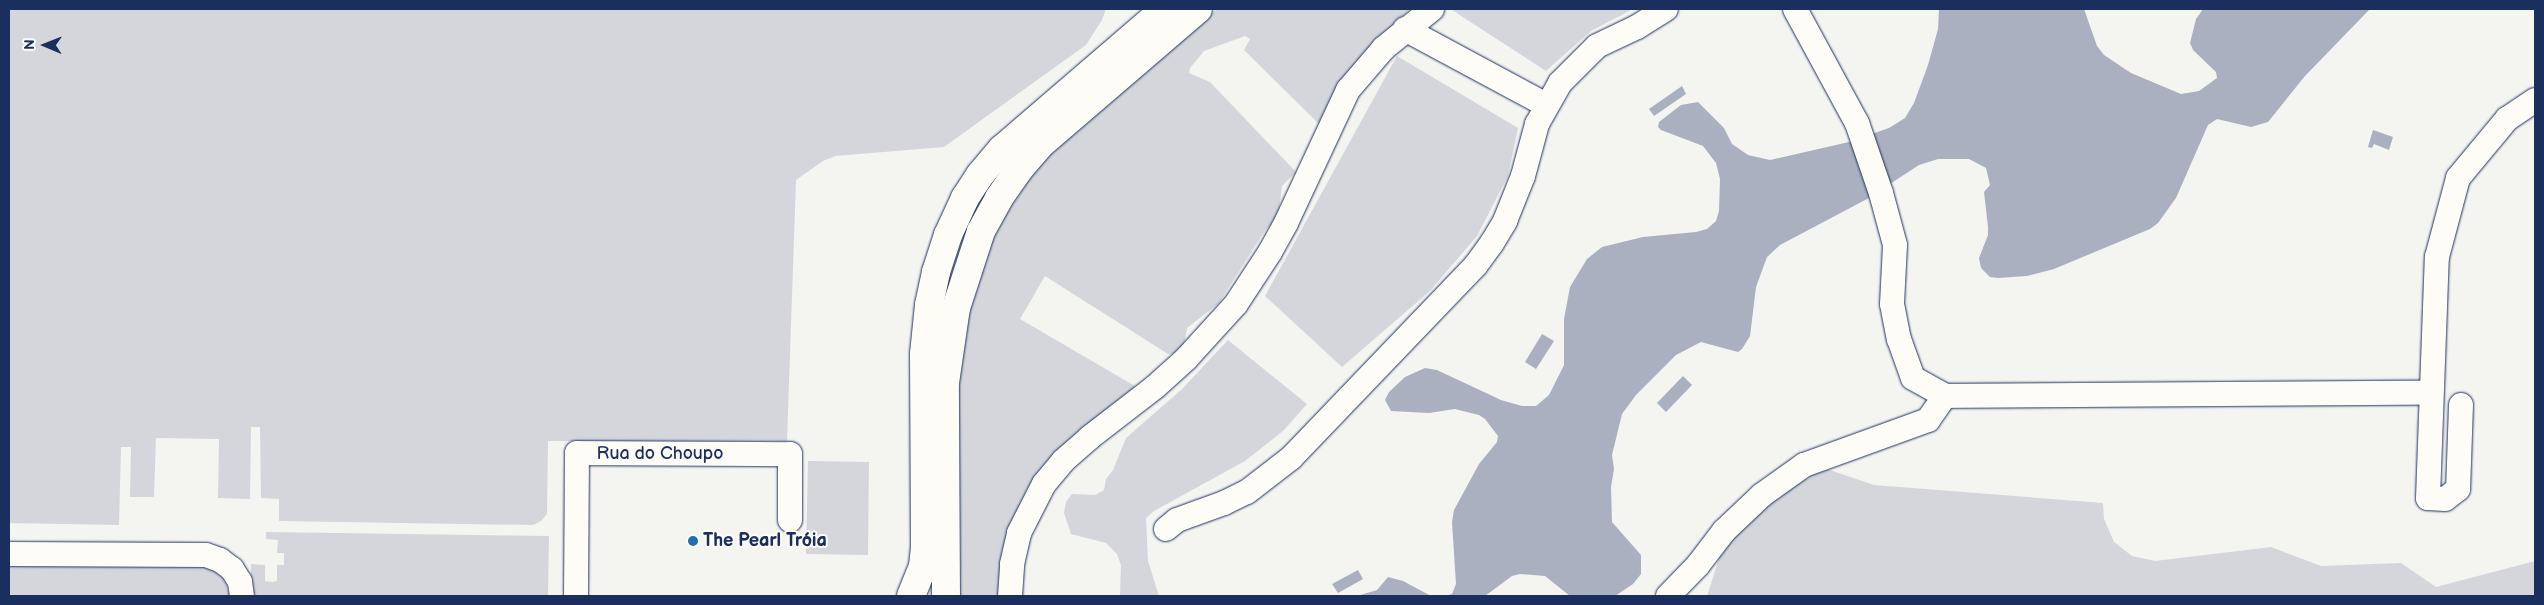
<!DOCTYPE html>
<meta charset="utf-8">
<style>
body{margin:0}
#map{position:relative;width:2544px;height:605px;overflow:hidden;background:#f4f4f1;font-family:"Balsamiq Sans",sans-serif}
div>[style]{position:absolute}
.green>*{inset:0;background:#d4d6db}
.water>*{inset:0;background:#aab0bf}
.roads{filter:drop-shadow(0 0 1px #1b2f5e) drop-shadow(0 0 1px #1b2f5e)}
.street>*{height:24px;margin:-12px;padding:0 12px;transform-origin:12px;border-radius:12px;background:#fdfcf7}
.secondary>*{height:28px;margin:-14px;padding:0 14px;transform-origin:14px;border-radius:14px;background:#fdfcf7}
.dots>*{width:14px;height:14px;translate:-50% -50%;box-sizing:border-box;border:2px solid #fdfcf7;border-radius:50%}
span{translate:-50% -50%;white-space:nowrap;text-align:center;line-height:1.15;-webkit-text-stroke:4px #fdfcf7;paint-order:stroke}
.street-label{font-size:18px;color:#1b2f5e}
.poi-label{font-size:18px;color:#1b2f5e;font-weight:700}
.left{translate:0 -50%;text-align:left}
.frame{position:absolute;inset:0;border:10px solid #1b2f5e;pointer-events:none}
.north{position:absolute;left:20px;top:20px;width:50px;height:50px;-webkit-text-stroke:4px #fdfcf7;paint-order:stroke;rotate:271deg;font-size:14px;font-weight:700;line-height:20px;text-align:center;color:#1b2f5e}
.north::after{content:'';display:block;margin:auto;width:18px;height:22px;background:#1b2f5e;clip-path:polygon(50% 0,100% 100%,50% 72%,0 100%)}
</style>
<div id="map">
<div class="green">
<div style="clip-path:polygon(9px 9px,1106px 9px,1102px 20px,1086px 45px,944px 147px,835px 156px,823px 161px,796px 180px,787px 441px,548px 441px,547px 514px,541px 521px,533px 525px,279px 521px,279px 499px,261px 498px,260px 427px,251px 427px,250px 499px,218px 498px,219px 439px,156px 438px,154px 497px,130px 497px,131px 447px,121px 447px,119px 525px,9px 523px)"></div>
<div style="clip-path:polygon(1217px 9px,1410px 9px,1377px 41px,1319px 124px,1244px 50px,1250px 39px,1245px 36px,1204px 51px,1190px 68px,1189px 73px,1210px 82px,1296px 172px,1282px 186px,1278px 218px,1266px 229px,1219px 303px,1187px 328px,1184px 346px,1180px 353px,1168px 354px,1045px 276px,1020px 319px,1140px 389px,1039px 473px,1005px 596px,957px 596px,957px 397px,960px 341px,991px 236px,1028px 175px,1092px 114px)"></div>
<div style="clip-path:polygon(1453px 9px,1633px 9px,1591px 31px,1546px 71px,1452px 10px)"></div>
<div style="clip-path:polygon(1397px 56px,1518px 128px,1508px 176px,1477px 236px,1430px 291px,1342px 367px,1265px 296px)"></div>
<div style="clip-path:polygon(1228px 340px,1307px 404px,1283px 431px,1245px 461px,1154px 511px,1146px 518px,1148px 561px,1159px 596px,1120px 596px,1121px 565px,1117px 554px,1106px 543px,1071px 534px,1064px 513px,1066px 502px,1072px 494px,1095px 495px,1104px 490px,1106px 479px,1113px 470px,1126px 438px,1182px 389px)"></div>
<div style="clip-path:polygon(808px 461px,869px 462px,868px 555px,806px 554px)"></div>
<div style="clip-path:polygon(1824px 468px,1874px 485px,2103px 503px,2104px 519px,2114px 542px,2132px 556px,2155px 561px,2271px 547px,2321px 566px,2401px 563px,2436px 587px,2535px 561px,2535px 596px,1707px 596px,1721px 552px,1749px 515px)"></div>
<div style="clip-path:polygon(266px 532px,549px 536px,548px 596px,251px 596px,251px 564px,265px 565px,265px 581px,272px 582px,277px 581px,277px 565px,284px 565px,284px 553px,277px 553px,278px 540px,266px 539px)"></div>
<div style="clip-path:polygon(9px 563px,207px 566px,222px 576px,227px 584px,229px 596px,9px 596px)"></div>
</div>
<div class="water">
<div style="clip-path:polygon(1939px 9px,2084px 9px,2097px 46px,2104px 55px,2131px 73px,2181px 94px,2199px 91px,2217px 78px,2216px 72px,2193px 50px,2190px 43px,2196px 19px,2203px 9px,2370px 9px,2305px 76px,2268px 122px,2251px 127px,2217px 119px,2208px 125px,2176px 198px,2158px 223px,2150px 229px,2054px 269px,2027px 276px,1998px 278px,1990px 277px,1981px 268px,1979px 258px,1988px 235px,1988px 227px,1984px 192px,1990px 185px,1986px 168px,1969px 159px,1938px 159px,1919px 165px,1867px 199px,1780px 245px,1767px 257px,1756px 287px,1750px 336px,1742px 349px,1738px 352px,1701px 342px,1676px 355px,1636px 395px,1622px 414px,1612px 455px,1614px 469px,1611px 487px,1612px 522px,1641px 555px,1641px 574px,1633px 584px,1615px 596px,1570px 596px,1545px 576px,1520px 574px,1512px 576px,1485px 596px,1445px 596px,1452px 594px,1456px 584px,1452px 522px,1454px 510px,1479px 464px,1497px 442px,1498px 436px,1485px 419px,1479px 415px,1455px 409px,1429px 413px,1391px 411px,1385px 400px,1389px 392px,1405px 377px,1425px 368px,1437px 370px,1501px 400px,1522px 406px,1536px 406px,1549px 395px,1564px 365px,1564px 319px,1570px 287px,1587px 259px,1602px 247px,1643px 237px,1696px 232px,1707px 229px,1716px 221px,1719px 211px,1720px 179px,1716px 163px,1703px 146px,1661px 130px,1658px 127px,1659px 122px,1681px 105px,1698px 102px,1724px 128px,1732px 144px,1748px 155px,1770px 160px,1849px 142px,1889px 128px,1905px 118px,1914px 103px,1928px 65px,1938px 29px)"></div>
<div style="clip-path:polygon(1682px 86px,1686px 94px,1654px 116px,1649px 109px)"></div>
<div style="clip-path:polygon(2373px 130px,2393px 137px,2389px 150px,2374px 144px,2372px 148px,2368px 147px)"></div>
<div style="clip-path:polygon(1542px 334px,1554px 341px,1536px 369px,1525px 362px)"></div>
<div style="clip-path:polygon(1683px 376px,1692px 385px,1666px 412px,1657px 403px)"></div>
<div style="clip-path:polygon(1358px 570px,1363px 579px,1338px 593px,1332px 584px)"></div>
<div style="clip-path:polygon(1388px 577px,1403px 581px,1431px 596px,1357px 596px,1377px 590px)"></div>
</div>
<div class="roads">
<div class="street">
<div style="left:1795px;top:9px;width:130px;rotate:61.5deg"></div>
<div style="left:1857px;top:123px;width:74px;rotate:71.1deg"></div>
<div style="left:1881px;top:193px;width:54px;rotate:74.9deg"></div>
<div style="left:1895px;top:245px;width:59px;rotate:92.9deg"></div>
<div style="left:1892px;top:304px;width:36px;rotate:79deg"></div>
<div style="left:1899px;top:339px;width:41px;rotate:70.3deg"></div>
<div style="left:1913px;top:378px;width:37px;rotate:29deg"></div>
<div style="left:1945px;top:396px;width:485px;rotate:-0.4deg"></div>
<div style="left:1405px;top:29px;width:160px;rotate:28.3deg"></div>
<div style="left:2461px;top:405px;width:84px;rotate:92deg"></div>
<div style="left:2458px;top:489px;width:16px;rotate:142deg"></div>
<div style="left:2445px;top:499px;width:17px;rotate:-177deg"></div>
<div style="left:2428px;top:498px;width:241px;rotate:-87.9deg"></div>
<div style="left:2437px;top:257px;width:82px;rotate:-75.1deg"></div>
<div style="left:2458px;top:178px;width:77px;rotate:-50.3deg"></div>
<div style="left:2507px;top:119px;width:34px;rotate:-34deg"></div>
<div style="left:1166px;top:529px;width:14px;rotate:-39deg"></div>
<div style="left:1177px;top:520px;width:50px;rotate:-19.9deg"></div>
<div style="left:1224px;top:503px;width:25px;rotate:-26deg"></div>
<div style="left:1247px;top:492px;width:56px;rotate:-37.7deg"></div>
<div style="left:1291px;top:458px;width:267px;rotate:-46.2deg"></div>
<div style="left:1476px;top:265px;width:27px;rotate:-54deg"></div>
<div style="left:1492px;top:243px;width:26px;rotate:-59deg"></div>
<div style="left:1505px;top:221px;width:48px;rotate:-68.2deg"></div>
<div style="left:1523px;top:176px;width:54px;rotate:-74.9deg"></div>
<div style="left:1537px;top:124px;width:47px;rotate:-60.7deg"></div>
<div style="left:1560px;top:83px;width:52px;rotate:-45deg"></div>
<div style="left:1597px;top:46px;width:44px;rotate:-25.4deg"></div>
<div style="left:1637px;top:27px;width:34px;rotate:-32deg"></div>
<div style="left:9px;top:554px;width:197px;rotate:0.3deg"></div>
<div style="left:206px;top:555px;width:15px;rotate:20deg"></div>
<div style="left:220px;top:560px;width:15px;rotate:37deg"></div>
<div style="left:232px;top:569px;width:15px;rotate:58deg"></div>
<div style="left:240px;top:582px;width:14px;rotate:82deg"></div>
<div style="left:576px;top:596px;width:143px;rotate:-89.6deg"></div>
<div style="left:577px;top:453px;width:213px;rotate:0.3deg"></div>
<div style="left:790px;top:454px;width:66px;rotate:90deg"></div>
<div style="left:1010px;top:596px;width:32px;rotate:-86deg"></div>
<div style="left:1012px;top:564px;width:32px;rotate:-77deg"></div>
<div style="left:1019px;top:533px;width:55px;rotate:-63deg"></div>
<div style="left:1044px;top:484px;width:30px;rotate:-50deg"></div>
<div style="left:1063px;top:461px;width:35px;rotate:-41deg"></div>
<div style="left:1089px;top:438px;width:83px;rotate:-37.7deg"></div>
<div style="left:1155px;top:387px;width:42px;rotate:-42.1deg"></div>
<div style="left:1186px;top:359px;width:74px;rotate:-47.7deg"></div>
<div style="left:1236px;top:304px;width:62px;rotate:-56.8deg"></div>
<div style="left:1270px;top:252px;width:33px;rotate:-61deg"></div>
<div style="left:1286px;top:223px;width:147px;rotate:-65deg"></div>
<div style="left:1348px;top:90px;width:55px;rotate:-49.4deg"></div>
<div style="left:1384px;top:48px;width:62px;rotate:-39.1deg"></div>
<div style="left:1668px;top:596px;width:43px;rotate:-45.9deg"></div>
<div style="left:1698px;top:565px;width:43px;rotate:-52.6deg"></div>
<div style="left:1724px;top:531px;width:52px;rotate:-43.5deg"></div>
<div style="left:1762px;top:495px;width:52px;rotate:-35.5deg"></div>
<div style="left:1804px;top:465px;width:132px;rotate:-19.9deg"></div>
<div style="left:1928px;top:420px;width:29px;rotate:-55deg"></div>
</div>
<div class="secondary">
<div style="left:911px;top:596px;width:32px;rotate:-68deg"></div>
<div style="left:923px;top:566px;width:20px;rotate:-84deg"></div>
<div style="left:925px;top:546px;width:192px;rotate:-90.3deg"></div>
<div style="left:924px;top:354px;width:49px;rotate:-84.2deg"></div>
<div style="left:929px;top:305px;width:34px;rotate:-78deg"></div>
<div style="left:936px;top:272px;width:39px;rotate:-72deg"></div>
<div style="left:948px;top:235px;width:41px;rotate:-65.3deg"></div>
<div style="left:965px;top:198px;width:27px;rotate:-57deg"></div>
<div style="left:980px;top:175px;width:34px;rotate:-50deg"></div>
<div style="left:1002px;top:149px;width:215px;rotate:-40.7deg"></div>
<div style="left:946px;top:596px;width:213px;rotate:-90.3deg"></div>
<div style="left:945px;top:383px;width:76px;rotate:-81.7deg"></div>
<div style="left:956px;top:308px;width:81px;rotate:-72deg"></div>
<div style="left:981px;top:231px;width:38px;rotate:-61deg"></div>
<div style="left:999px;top:198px;width:37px;rotate:-55deg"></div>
<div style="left:1020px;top:168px;width:35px;rotate:-49deg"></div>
<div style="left:1043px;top:142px;width:204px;rotate:-40.6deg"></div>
</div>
</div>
<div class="dots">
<div style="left:693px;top:541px;background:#1f6fb2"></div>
</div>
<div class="street-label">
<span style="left:660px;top:454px">Rua do Choupo</span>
</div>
<div class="poi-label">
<span class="left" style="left:703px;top:541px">The Pearl Tróia</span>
</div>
<div class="frame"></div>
<div class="north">N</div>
</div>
